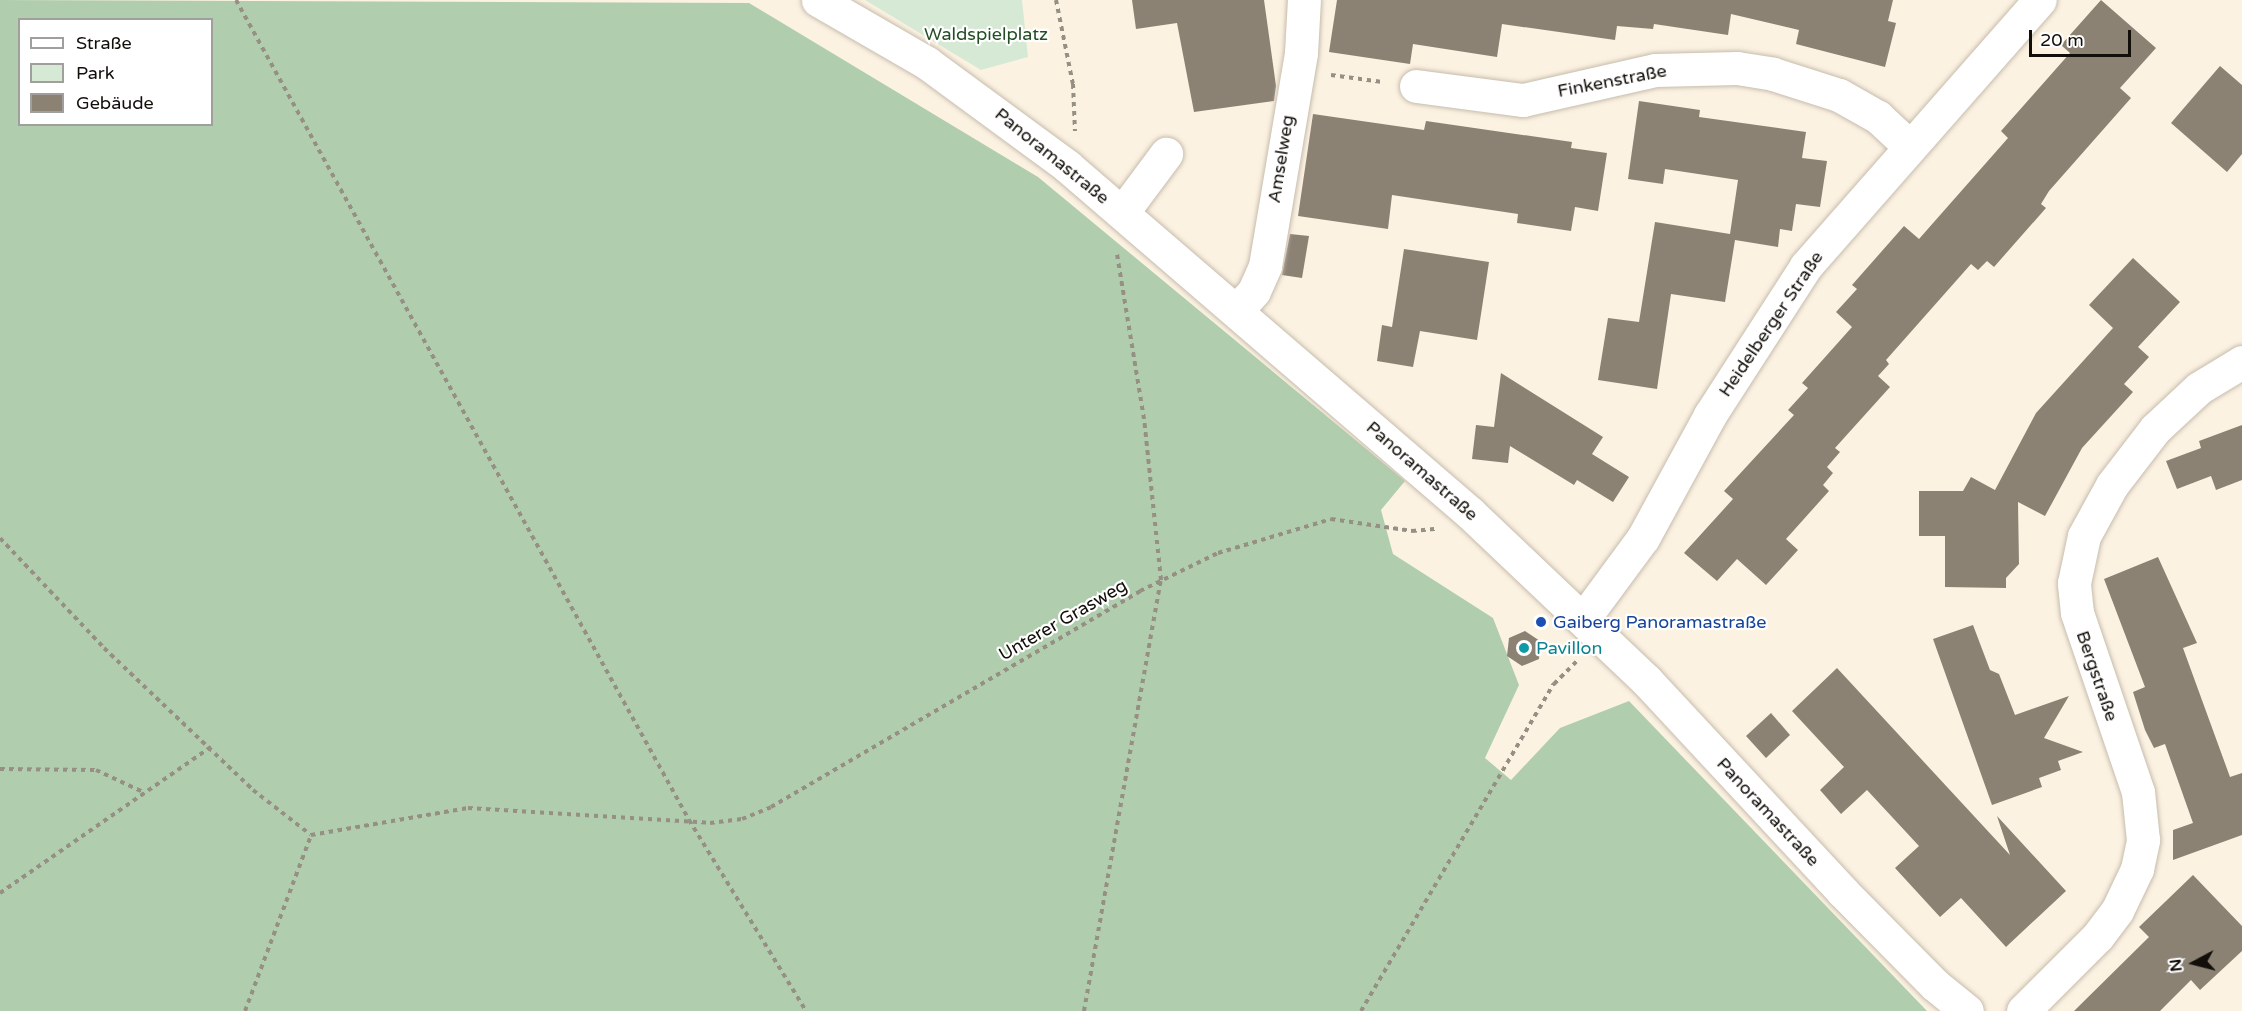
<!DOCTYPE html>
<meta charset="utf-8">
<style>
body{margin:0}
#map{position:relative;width:2242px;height:1011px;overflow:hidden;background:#fcf2e2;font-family:"Varela Round",sans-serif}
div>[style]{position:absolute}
.green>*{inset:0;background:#d6e9d5}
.forest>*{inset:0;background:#b0ceae}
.building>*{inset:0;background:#8c8274}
.path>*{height:4px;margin-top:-2px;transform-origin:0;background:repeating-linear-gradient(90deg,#968f84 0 4.5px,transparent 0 9px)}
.roads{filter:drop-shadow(0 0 2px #c6bcad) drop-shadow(0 0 2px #c6bcad)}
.minor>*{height:33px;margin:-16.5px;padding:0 16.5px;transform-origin:16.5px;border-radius:16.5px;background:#fff}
.dots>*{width:16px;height:16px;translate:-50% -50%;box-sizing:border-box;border:3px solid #fff;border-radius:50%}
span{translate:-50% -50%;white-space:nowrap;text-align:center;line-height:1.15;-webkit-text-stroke:4.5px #fff;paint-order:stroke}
.park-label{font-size:18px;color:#234e24}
.street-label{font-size:18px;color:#120f0a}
.transit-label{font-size:18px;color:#164399}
.left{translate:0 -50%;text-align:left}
.culture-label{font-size:18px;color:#0d838f}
.legend{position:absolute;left:18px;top:18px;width:195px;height:108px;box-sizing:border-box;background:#fff;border:2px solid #a09f9d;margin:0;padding:8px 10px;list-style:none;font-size:18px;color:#120f0a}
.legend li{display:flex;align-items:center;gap:12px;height:30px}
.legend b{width:30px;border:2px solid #a09f9d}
.north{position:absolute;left:2164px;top:933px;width:60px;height:60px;-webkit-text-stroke:4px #fff;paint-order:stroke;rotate:263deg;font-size:16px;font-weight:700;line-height:24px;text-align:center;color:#120f0a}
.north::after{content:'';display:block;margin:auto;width:21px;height:27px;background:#120f0a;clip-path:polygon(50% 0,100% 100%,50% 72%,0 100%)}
.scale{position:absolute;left:2029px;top:30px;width:102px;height:27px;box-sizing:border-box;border:3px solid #120f0a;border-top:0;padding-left:8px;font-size:18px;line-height:21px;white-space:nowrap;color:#120f0a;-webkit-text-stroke:4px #fff;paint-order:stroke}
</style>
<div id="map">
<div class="green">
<div style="clip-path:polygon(865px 0,1022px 0,1028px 57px,981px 70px)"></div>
</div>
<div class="forest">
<div style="clip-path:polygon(evenodd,0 0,749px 3px,1038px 177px,1405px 481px,1381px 510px,1393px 554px,1493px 618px,1519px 685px,1485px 758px,1511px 780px,1560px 728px,1629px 701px,1927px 1011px,0 1011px,0 0,20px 20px,212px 20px,212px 124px,20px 124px,20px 20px)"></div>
</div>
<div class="building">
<div style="clip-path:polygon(1132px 0,1264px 0,1276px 86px,1274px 101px,1194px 112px,1177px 23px,1136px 29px)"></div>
<div style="clip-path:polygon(1337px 0,1893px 0,1888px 21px,1896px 23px,1885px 67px,1796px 44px,1799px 30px,1731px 14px,1728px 35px,1654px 24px,1653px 29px,1617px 26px,1615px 40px,1502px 24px,1497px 57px,1413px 44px,1410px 64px,1329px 52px)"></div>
<div style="clip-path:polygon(2101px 0,2156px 48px,2120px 88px,2131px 98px,2049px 191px,2041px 204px,2046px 208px,1994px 267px,1987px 261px,1978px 270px,1971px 264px,1886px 360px,1889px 364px,1878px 376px,1890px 387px,1835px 448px,1840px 452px,1827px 467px,1833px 473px,1823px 485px,1829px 491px,1786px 539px,1798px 550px,1766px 585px,1737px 559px,1717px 581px,1684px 553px,1733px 499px,1724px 491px,1794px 415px,1788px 410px,1808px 388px,1802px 383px,1852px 327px,1836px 312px,1857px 289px,1852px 285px,1904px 226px,1919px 239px,2008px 138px,2001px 131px,2070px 53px,2061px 45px)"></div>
<div style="clip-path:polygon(2220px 66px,2242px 85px,2242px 154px,2227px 172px,2171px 123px)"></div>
<div style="clip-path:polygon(1639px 101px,1700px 110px,1699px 117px,1806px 132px,1802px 158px,1827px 161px,1820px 207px,1796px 204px,1792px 231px,1780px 229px,1778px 247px,1735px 240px,1725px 302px,1671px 294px,1657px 389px,1598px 380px,1608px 318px,1639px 322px,1655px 222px,1730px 234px,1738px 180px,1665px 169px,1663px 184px,1628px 179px)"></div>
<div style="clip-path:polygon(1313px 114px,1424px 130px,1426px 121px,1572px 142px,1571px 148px,1607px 153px,1598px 211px,1575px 207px,1571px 231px,1517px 223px,1518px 214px,1392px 195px,1388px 229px,1298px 216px)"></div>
<div style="clip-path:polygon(1290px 234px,1309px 236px,1302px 278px,1282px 275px)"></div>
<div style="clip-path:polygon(1404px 249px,1489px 262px,1477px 340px,1420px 331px,1413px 367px,1377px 361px,1382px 325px,1392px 327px)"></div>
<div style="clip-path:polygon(2133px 258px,2180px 302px,2138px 347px,2149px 357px,2124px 384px,2133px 392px,2082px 448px,2045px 516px,2018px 502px,2019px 564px,2006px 578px,2006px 588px,1945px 587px,1945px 536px,1919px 536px,1919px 491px,1963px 491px,1971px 477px,1995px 490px,2036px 413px,2113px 328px,2089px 305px)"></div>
<div style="clip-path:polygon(1501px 373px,1603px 437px,1592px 454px,1629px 477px,1613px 502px,1577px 480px,1574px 485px,1510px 446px,1508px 463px,1472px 459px,1476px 425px,1494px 427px)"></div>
<div style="clip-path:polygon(2242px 425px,2242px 480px,2216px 490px,2211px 476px,2177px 489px,2166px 461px,2201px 448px,2199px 441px)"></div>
<div style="clip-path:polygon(2158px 557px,2197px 643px,2183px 648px,2230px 777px,2242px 773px,2242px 835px,2173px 860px,2173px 830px,2193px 823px,2165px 744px,2154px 748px,2145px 730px,2133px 692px,2145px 687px,2104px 579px)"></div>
<div style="clip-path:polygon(1973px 625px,1990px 670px,1999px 674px,2015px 715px,2069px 696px,2044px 738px,2083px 752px,2058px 761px,2061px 770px,2039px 778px,2042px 787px,1992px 805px,1933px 639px)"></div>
<div style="clip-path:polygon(1525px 631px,1540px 641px,1539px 659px,1522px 666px,1507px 656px,1509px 638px)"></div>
<div style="clip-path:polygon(1837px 668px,2010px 855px,1997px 816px,2066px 891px,2006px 947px,1961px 898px,1940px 917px,1895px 868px,1919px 846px,1867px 790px,1841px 814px,1820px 790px,1844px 767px,1792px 711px)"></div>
<div style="clip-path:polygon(1771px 713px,1790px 735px,1766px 758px,1746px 736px)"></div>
<div style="clip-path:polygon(2193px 875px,2242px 926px,2242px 951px,2200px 990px,2191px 980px,2160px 1011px,2074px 1011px,2149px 937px,2139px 927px)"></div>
</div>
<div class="path">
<div style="left:236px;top:0;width:937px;rotate:61.08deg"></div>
<div style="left:689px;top:820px;width:224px;rotate:58.5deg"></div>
<div style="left:1056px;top:0;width:86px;rotate:78.6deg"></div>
<div style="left:1073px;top:84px;width:47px;rotate:87.6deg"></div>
<div style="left:1331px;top:75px;width:52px;rotate:7.7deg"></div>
<div style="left:0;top:538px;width:151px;rotate:46.6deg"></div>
<div style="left:104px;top:648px;width:206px;rotate:43.6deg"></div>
<div style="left:253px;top:790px;width:73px;rotate:37.8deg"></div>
<div style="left:311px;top:835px;width:159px;rotate:-9.8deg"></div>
<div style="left:468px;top:808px;width:242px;rotate:3.5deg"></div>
<div style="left:710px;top:823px;width:32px;rotate:-7deg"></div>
<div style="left:742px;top:819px;width:31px;rotate:-22deg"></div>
<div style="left:771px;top:807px;width:428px;rotate:-30.3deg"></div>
<div style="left:1140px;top:591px;width:87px;rotate:-26deg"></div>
<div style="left:1218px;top:553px;width:118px;rotate:-16.7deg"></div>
<div style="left:1331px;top:519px;width:82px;rotate:8.4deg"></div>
<div style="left:1412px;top:531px;width:25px;rotate:-5deg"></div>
<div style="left:0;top:769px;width:96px;rotate:0.6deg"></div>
<div style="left:96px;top:770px;width:54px;rotate:25.1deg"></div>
<div style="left:0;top:893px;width:257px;rotate:-34.7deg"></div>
<div style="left:245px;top:1011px;width:188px;rotate:-69.4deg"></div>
<div style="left:1084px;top:1011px;width:438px;rotate:-79.9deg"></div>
<div style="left:1161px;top:580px;width:162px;rotate:-96deg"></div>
<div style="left:1144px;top:419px;width:167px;rotate:-99.3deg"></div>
<div style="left:1361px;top:1011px;width:380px;rotate:-59.5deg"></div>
<div style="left:1554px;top:684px;width:34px;rotate:-45deg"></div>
</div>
<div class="roads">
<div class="minor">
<div style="left:818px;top:0;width:126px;rotate:30deg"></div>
<div style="left:927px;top:63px;width:174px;rotate:36.3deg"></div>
<div style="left:1067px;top:166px;width:532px;rotate:40.73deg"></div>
<div style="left:1470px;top:513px;width:244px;rotate:43.5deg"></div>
<div style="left:1647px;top:681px;width:287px;rotate:47.1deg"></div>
<div style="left:1842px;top:891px;width:132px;rotate:45.3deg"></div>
<div style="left:1935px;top:985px;width:41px;rotate:39.1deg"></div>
<div style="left:1416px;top:86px;width:108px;rotate:7.5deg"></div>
<div style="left:1523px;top:100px;width:135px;rotate:-12.8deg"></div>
<div style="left:1655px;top:70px;width:82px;rotate:-1.4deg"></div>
<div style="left:1737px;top:68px;width:36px;rotate:9deg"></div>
<div style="left:1773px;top:74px;width:69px;rotate:17.7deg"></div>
<div style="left:1839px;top:95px;width:45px;rotate:29.4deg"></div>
<div style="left:1878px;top:117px;width:41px;rotate:43deg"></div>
<div style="left:1122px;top:213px;width:74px;rotate:-53.3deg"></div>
<div style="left:1237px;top:310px;width:25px;rotate:-48deg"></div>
<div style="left:1254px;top:291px;width:27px;rotate:-66deg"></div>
<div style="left:1265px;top:266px;width:216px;rotate:-80.4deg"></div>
<div style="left:1301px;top:53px;width:53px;rotate:-86.8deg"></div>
<div style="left:1584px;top:618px;width:99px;rotate:-53.6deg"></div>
<div style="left:1643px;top:538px;width:140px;rotate:-61.4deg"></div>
<div style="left:1710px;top:415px;width:177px;rotate:-57.2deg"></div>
<div style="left:1806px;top:266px;width:354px;rotate:-48.7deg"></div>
<div style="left:2023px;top:1011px;width:106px;rotate:-45deg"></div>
<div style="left:2098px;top:936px;width:31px;rotate:-53deg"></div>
<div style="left:2117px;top:911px;width:47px;rotate:-64.5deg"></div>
<div style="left:2137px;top:869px;width:30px;rotate:-78deg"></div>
<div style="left:2143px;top:840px;width:48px;rotate:-95.9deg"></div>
<div style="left:2138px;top:792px;width:189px;rotate:-108.8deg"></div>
<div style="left:2077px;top:613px;width:30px;rotate:-96deg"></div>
<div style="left:2074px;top:583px;width:48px;rotate:-78deg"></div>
<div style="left:2084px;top:536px;width:58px;rotate:-61.2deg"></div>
<div style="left:2112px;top:485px;width:71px;rotate:-52.5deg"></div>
<div style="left:2155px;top:429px;width:60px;rotate:-43deg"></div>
<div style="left:2199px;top:388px;width:50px;rotate:-31.2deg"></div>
</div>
</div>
<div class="dots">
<div style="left:1541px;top:622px;background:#1a4fb4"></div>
<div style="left:1524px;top:648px;background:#0f9aa8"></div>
</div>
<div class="park-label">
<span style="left:986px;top:34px">Waldspielplatz</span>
</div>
<div class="street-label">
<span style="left:1612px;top:81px;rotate:-11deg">Finkenstraße</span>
<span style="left:1052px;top:156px;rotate:39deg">Panoramastraße</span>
<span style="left:1281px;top:159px;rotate:-81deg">Amselweg</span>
<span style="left:1771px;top:324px;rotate:-56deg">Heidelberger Straße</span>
<span style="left:1422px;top:471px;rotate:41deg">Panoramastraße</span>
<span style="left:1063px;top:620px;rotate:-30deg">Unterer Grasweg</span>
<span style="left:2097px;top:676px;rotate:71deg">Bergstraße</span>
<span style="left:1768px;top:812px;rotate:47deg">Panoramastraße</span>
</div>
<div class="transit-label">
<span class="left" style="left:1553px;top:622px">Gaiberg Panoramastraße</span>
</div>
<div class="culture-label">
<span class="left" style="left:1536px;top:648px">Pavillon</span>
</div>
<ul class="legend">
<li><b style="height:8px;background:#fff"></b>Straße</li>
<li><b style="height:16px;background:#d6e9d5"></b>Park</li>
<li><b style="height:16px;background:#8c8274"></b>Gebäude</li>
</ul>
<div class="north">N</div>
<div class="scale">20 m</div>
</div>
